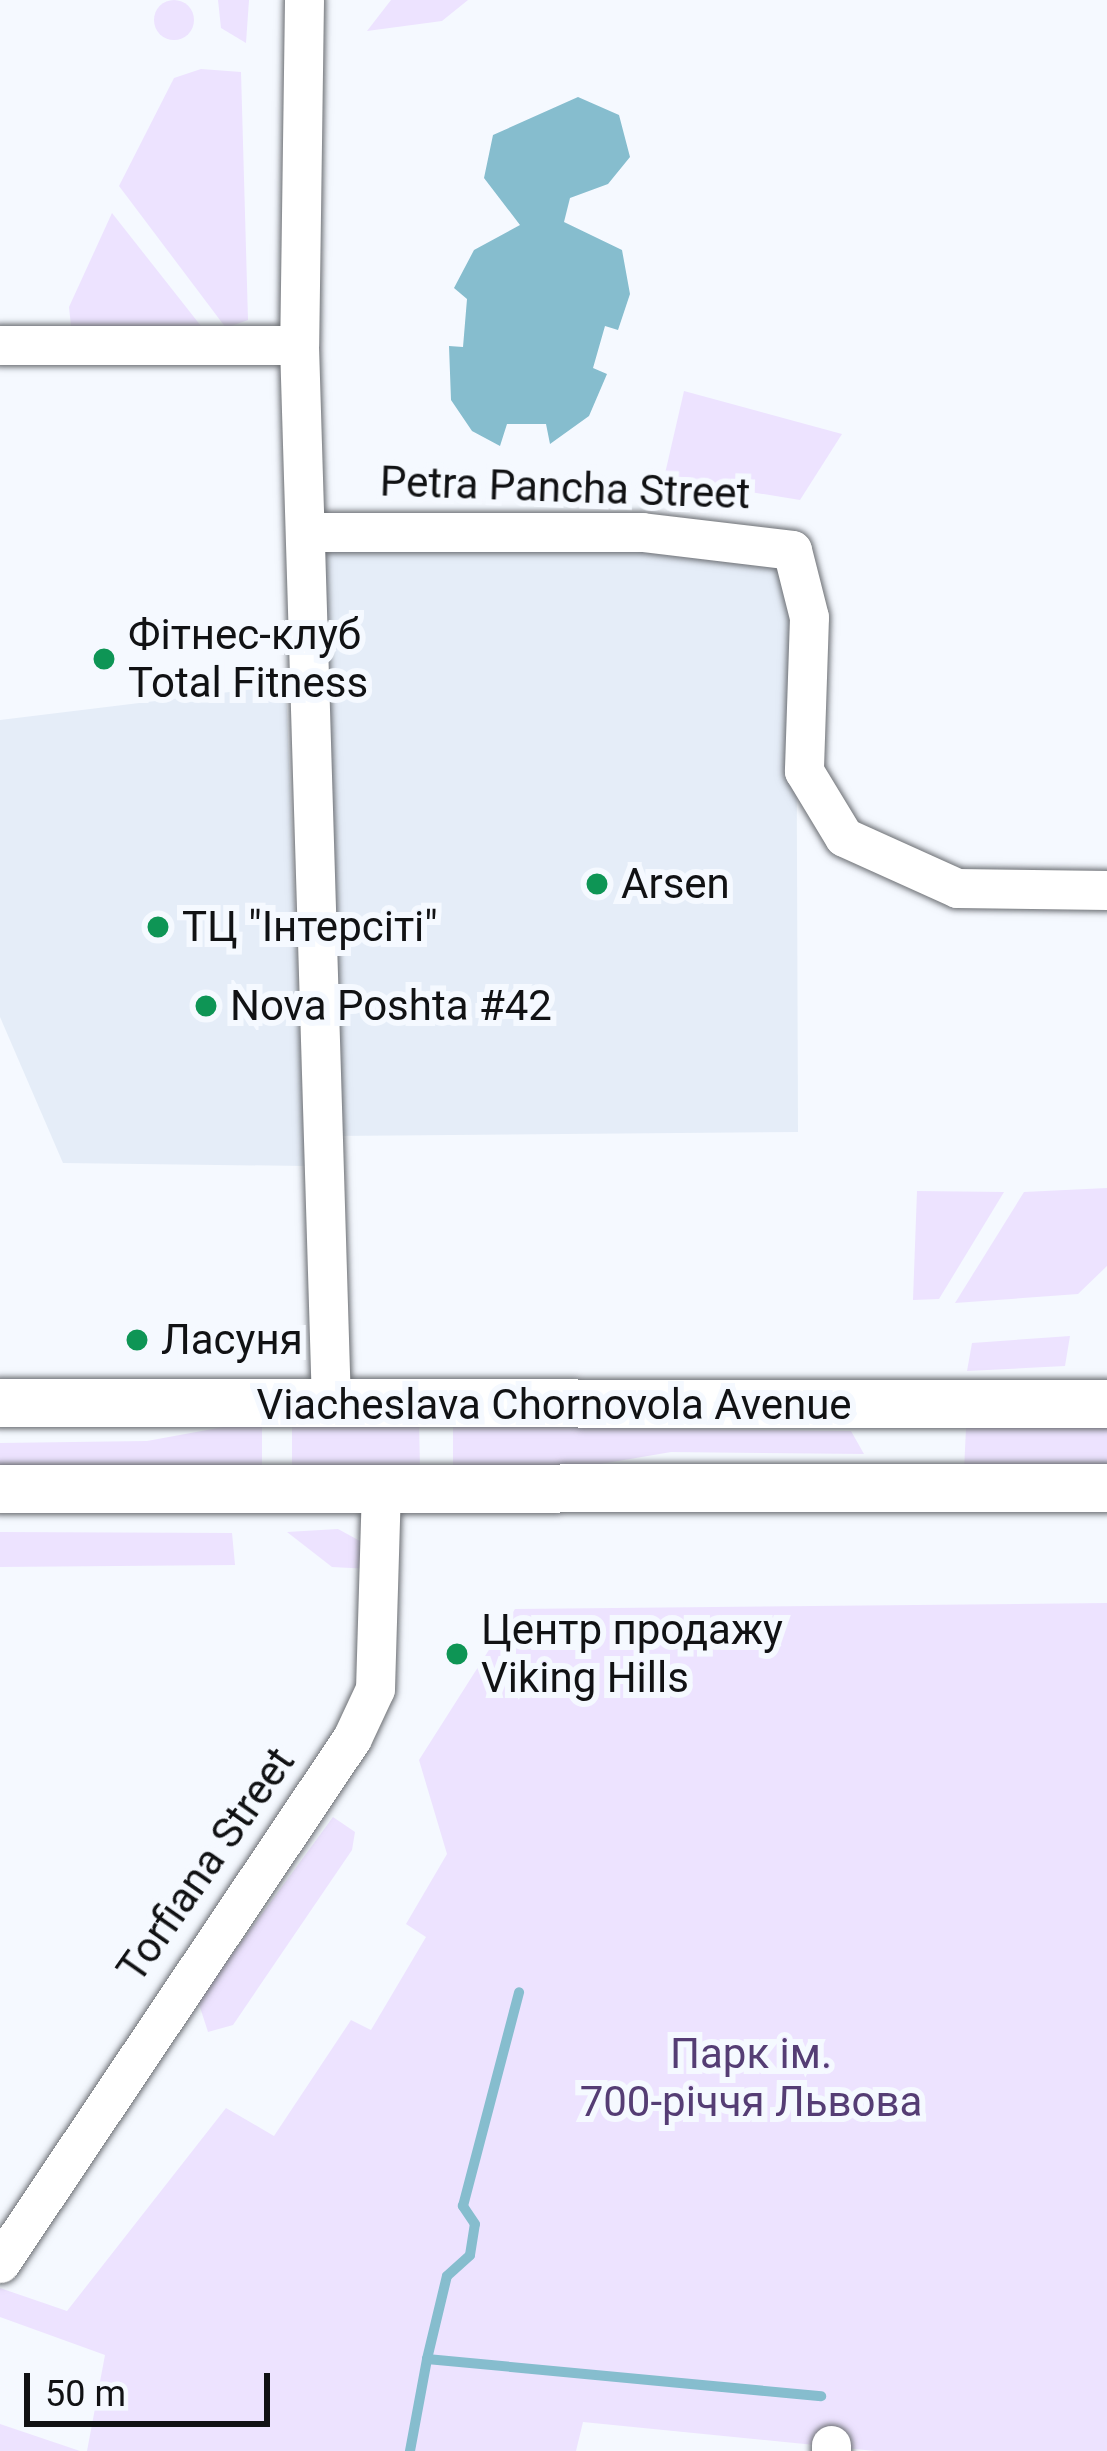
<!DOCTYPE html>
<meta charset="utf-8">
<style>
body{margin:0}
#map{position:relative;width:1107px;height:2451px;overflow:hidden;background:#f5f9ff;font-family:Roboto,sans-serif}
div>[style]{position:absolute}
.built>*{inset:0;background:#e5edf8}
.green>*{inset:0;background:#ede3ff}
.round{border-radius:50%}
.water>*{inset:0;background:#86bdce}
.stream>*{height:10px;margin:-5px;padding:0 5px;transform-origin:5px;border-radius:5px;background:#86bdce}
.roads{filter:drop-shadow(0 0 3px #6b6e73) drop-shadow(0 0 3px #6b6e73)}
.minor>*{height:39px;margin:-19.5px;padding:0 19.5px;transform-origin:19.5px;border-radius:19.5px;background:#fff}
.major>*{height:48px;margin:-24px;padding:0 24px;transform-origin:24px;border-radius:24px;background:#fff}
.dots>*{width:33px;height:33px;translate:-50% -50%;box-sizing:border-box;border:6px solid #f5f9ff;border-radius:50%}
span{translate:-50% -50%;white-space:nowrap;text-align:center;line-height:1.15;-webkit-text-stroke:12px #f5f9ff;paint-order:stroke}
.street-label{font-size:42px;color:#111214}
.poi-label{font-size:42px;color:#111214}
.left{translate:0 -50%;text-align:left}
.park-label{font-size:42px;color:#553d74}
.scale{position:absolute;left:24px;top:2373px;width:246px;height:54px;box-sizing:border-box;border:6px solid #111214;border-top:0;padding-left:15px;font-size:36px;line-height:42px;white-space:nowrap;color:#111214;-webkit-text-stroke:9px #f5f9ff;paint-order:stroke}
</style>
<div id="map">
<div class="built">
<div style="clip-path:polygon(315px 539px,762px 548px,796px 589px,798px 1132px,334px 1136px)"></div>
<div style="clip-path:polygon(286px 685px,305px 1166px,63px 1163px,0 1017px,0 720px)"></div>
</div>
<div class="green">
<div class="round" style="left:154px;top:0;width:40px;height:40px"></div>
<div style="clip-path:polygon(218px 0,249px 0,246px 43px,221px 28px)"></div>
<div style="clip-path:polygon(391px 0,468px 0,442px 21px,367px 31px)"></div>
<div style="clip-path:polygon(201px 69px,241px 72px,248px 320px,226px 328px,119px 186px,174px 78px)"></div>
<div style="clip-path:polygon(112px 213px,201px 326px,71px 326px,69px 307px)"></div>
<div style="clip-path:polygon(684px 391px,842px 434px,800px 500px,664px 478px)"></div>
<div style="clip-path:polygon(1107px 1188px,1107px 1266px,1078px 1294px,955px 1303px,1024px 1192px)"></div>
<div style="clip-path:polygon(917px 1191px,1004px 1192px,939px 1299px,913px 1300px)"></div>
<div style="clip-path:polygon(1070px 1336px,1065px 1366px,967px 1371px,972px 1343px)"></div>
<div style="clip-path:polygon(262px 1420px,262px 1470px,0 1469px,0 1443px,147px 1441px)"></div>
<div style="clip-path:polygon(292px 1422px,419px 1422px,420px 1468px,292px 1469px)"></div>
<div style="clip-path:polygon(453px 1426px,851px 1431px,864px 1454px,671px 1452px,560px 1471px,453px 1471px)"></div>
<div style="clip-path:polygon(1107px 1427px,1107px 1471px,964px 1471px,966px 1428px)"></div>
<div style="clip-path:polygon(338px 1529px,360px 1541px,370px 1569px,332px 1567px,287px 1532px)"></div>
<div style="clip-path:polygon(0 1532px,232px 1533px,235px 1565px,0 1567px)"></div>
<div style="clip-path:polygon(1107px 1603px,1107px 2451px,875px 2451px,583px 2422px,576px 2451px,87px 2451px,105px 2355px,0 2317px,0 2288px,67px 2311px,226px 2108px,274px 2136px,351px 2020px,371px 2030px,426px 1937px,406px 1924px,447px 1854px,419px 1760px,515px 1609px)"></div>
<div style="clip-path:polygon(333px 1817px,355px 1832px,352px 1850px,233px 2025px,208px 2032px,198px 2001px)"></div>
<div style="clip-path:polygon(0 2424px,80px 2451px,0 2451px)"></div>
</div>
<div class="water">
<div style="clip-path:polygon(578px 97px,619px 115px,630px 157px,608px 184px,570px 198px,564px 222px,622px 250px,630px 294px,618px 330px,605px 326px,593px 368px,607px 374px,589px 416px,550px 444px,546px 424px,507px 424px,500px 446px,472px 431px,451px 400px,449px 346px,463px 347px,467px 299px,454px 288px,474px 250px,520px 225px,484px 178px,493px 135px)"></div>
</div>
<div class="stream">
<div style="left:427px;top:2359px;width:85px;rotate:-76.5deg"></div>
<div style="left:447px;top:2276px;width:31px;rotate:-42deg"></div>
<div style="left:470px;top:2255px;width:31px;rotate:-81deg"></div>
<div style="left:475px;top:2224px;width:22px;rotate:-124deg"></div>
<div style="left:463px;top:2206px;width:221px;rotate:-75.3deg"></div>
<div style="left:410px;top:2451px;width:94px;rotate:-79.5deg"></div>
<div style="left:427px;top:2359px;width:396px;rotate:5.4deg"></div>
</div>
<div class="roads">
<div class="minor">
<div style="left:304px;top:0;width:345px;rotate:90.8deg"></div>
<div style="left:299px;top:345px;width:1057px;rotate:88.27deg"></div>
<div style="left:0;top:345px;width:299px"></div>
<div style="left:305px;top:532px;width:337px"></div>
<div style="left:642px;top:532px;width:151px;rotate:6.8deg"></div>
<div style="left:792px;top:550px;width:69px;rotate:75.8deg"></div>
<div style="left:809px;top:617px;width:154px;rotate:91.9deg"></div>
<div style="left:804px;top:771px;width:77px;rotate:58.8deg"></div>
<div style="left:844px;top:837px;width:124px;rotate:24.3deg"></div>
<div style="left:957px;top:888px;width:150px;rotate:0.8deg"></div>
<div style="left:0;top:2263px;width:632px;rotate:-56.16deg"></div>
<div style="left:352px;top:1738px;width:54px;rotate:-64.9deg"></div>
<div style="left:375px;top:1689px;width:202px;rotate:-88.3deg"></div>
<div style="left:831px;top:2451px;width:6px;rotate:-90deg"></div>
</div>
<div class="major">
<div style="left:0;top:1403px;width:1107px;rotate:0.05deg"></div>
<div style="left:0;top:1489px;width:1107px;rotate:-0.05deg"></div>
</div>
</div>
<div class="dots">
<div style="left:104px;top:659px;background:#0e9555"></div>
<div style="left:597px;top:884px;background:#0e9555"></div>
<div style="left:158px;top:927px;background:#0e9555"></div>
<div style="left:206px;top:1006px;background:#0e9555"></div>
<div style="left:137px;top:1340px;background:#0e9555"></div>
<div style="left:457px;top:1654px;background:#0e9555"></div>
</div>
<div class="street-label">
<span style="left:565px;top:488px;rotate:2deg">Petra Pancha Street</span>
<span style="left:554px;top:1405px">Viacheslava Chornovola Avenue</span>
<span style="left:206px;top:1865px;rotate:-55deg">Torfiana Street</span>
</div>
<div class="poi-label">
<span class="left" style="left:128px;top:659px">Фітнес-клуб<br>Total Fitness</span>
<span class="left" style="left:621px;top:884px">Arsen</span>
<span class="left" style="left:182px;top:927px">ТЦ "Інтерсіті"</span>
<span class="left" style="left:230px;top:1006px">Nova Poshta #42</span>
<span class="left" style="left:161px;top:1340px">Ласуня</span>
<span class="left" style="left:481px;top:1654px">Центр продажу<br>Viking Hills</span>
</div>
<div class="park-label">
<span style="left:751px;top:2078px">Парк ім.<br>700-річчя Львова</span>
</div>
<div class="scale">50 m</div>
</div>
